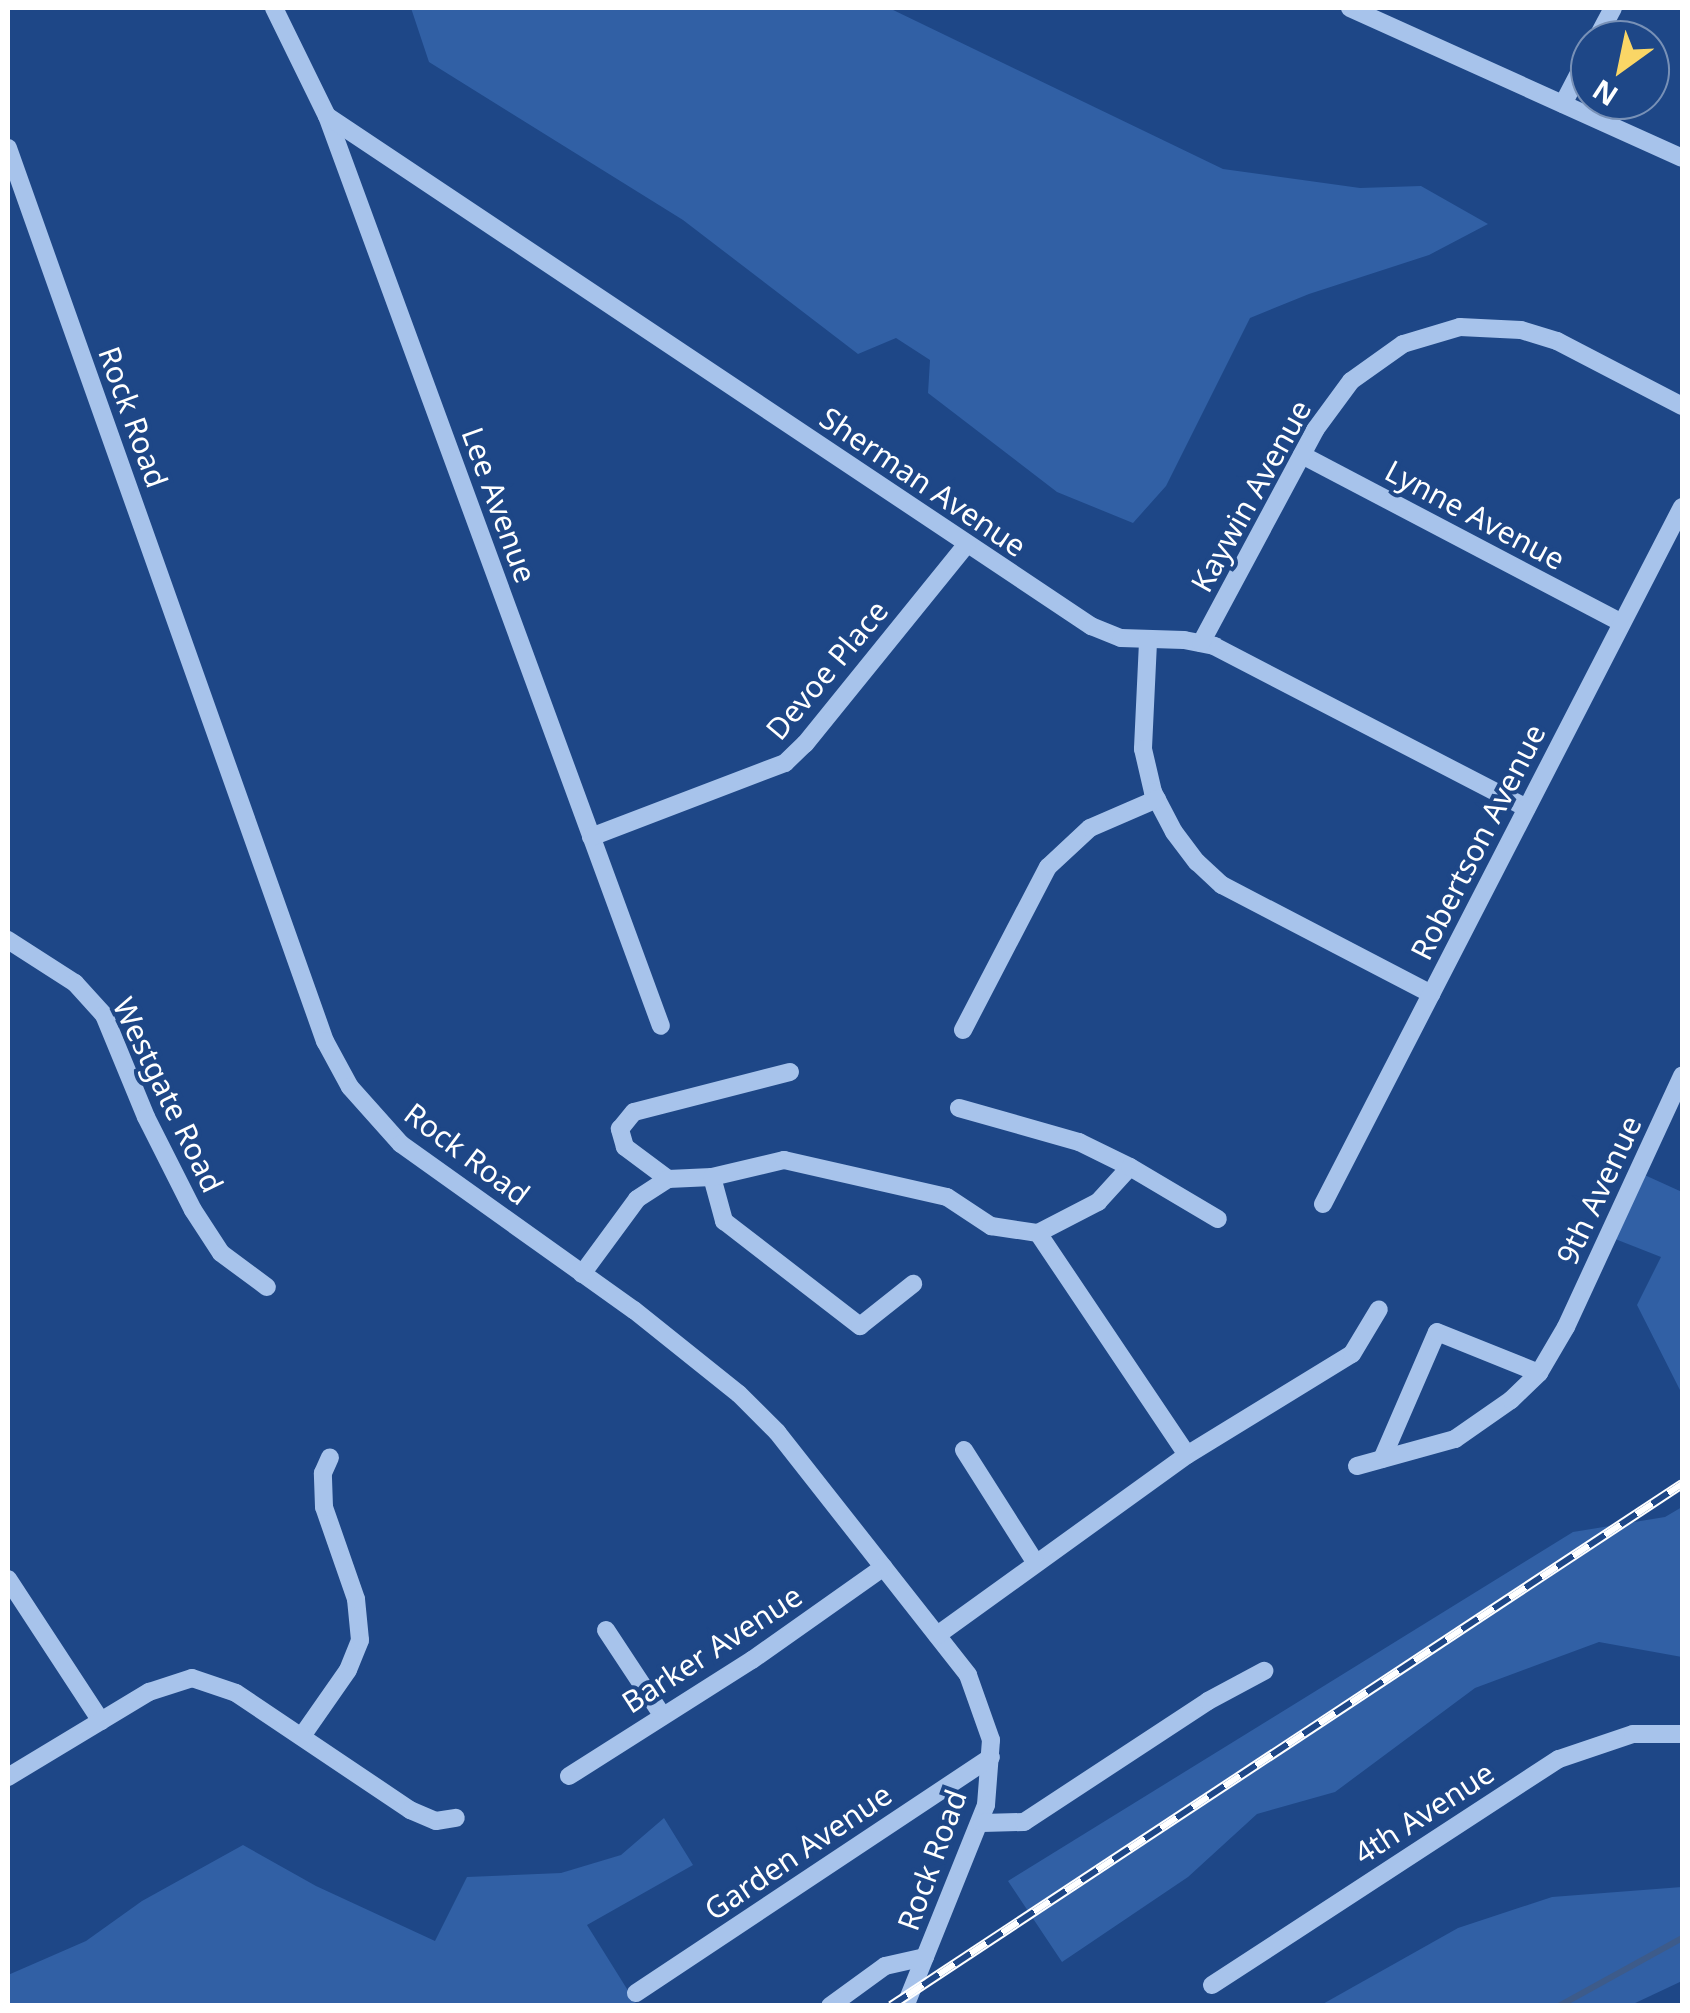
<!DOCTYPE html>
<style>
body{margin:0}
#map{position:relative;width:1690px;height:2013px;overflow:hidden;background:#1e4787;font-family:"Noto Sans",sans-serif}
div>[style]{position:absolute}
.green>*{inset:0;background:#3160a5}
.stream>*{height:6px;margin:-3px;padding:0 3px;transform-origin:3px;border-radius:3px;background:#3d5b8a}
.minor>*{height:18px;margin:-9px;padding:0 9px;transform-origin:9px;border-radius:9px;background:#a7c3eb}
.rail>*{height:10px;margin-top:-5px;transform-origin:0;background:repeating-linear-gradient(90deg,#1e4787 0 19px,#fff 0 38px);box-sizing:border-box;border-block:2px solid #fff}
span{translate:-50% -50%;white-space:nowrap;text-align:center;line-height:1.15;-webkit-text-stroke:8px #1e4787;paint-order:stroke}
.street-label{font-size:30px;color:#fff}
.frame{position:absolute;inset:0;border:10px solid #fff;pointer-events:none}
.north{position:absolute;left:1570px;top:20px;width:100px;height:100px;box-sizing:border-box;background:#1e4787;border:2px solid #7891b7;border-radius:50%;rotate:213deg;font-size:28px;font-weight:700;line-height:40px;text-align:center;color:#fff}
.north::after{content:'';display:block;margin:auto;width:35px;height:45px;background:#fad666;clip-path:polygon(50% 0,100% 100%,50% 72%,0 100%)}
</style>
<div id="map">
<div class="green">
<div style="clip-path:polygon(411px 8px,889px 8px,1223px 169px,1360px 188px,1421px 186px,1488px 224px,1429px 255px,1309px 294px,1250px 318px,1166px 486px,1133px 523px,1057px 492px,928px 393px,930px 360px,896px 338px,858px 354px,683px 220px,429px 62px)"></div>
<div style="clip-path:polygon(1638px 1172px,1682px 1192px,1682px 1394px,1637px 1305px,1661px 1257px,1605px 1235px)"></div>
<div style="clip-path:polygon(1682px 1507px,1682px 1657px,1599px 1642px,1475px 1688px,1335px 1792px,1257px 1814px,1188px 1877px,1062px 1962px,1008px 1881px,1573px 1532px,1665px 1517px)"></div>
<div style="clip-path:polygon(664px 1818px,693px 1865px,587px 1925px,637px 2005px,8px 2006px,8px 1975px,86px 1941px,142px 1901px,243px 1845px,316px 1886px,435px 1941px,467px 1877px,561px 1873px,621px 1855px)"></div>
<div style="clip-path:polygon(1682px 1887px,1682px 1981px,1631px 2005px,1321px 2005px,1458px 1928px,1552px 1897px)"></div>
</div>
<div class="stream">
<div style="left:1559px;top:2006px;width:141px;rotate:-28.9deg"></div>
</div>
<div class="minor">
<div style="left:274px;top:8px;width:120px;rotate:63.9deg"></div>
<div style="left:327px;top:116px;width:969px;rotate:69.85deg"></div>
<div style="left:1350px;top:8px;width:364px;rotate:24.3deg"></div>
<div style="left:1596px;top:40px;width:36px;rotate:-62deg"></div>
<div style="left:1563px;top:104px;width:59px;rotate:-62.6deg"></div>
<div style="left:327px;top:116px;width:919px;rotate:33.72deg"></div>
<div style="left:1091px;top:626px;width:32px;rotate:22deg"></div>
<div style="left:1121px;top:638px;width:63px;rotate:1.8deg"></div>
<div style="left:1184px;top:640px;width:31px;rotate:11deg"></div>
<div style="left:1214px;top:646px;width:352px;rotate:27.4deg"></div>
<div style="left:8px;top:148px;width:948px;rotate:70.46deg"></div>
<div style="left:325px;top:1041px;width:52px;rotate:61.5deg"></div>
<div style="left:350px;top:1087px;width:76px;rotate:48.2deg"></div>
<div style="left:401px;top:1144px;width:286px;rotate:35.5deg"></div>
<div style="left:634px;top:1310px;width:134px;rotate:38.7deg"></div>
<div style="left:739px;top:1394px;width:54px;rotate:45deg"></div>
<div style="left:777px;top:1432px;width:309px;rotate:51.8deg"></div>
<div style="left:968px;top:1675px;width:69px;rotate:70.5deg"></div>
<div style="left:991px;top:1740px;width:65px;rotate:94.4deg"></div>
<div style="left:986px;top:1805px;width:217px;rotate:111.9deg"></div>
<div style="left:1302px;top:455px;width:361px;rotate:27.7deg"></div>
<div style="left:1148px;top:642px;width:107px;rotate:92.7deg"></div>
<div style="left:1143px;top:749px;width:44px;rotate:76.9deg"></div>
<div style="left:1153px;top:792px;width:45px;rotate:62.3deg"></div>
<div style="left:1174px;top:832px;width:38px;rotate:53deg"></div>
<div style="left:1197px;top:862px;width:34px;rotate:43deg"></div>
<div style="left:1222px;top:885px;width:236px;rotate:27.5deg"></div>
<div style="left:1201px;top:643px;width:242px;rotate:-61.8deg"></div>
<div style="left:1315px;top:430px;width:61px;rotate:-53.7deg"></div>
<div style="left:1351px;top:381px;width:64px;rotate:-35.4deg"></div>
<div style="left:1403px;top:344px;width:59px;rotate:-16.6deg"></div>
<div style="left:1460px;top:327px;width:61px;rotate:2.8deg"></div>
<div style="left:1521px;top:330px;width:38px;rotate:17deg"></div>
<div style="left:1557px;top:341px;width:141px;rotate:27.5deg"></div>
<div style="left:591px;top:837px;width:208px;rotate:-20.9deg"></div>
<div style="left:785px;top:763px;width:28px;rotate:-44deg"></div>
<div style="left:805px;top:744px;width:257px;rotate:-51deg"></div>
<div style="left:8px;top:940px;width:80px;rotate:32.7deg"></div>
<div style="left:75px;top:983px;width:43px;rotate:47.8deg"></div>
<div style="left:104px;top:1015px;width:110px;rotate:67.6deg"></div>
<div style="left:146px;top:1117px;width:104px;rotate:63.2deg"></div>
<div style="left:193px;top:1210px;width:51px;rotate:56.9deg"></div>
<div style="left:221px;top:1253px;width:57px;rotate:36.5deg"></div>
<div style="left:963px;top:1030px;width:184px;rotate:-62.5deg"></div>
<div style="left:1048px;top:867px;width:57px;rotate:-42.9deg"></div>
<div style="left:1090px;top:828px;width:73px;rotate:-23.4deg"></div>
<div style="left:959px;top:1108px;width:125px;rotate:15.8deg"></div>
<div style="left:1079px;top:1142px;width:57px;rotate:26.1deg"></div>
<div style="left:712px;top:1177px;width:46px;rotate:74.7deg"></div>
<div style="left:724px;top:1221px;width:172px;rotate:37.7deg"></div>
<div style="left:860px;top:1326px;width:68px;rotate:-38.4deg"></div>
<div style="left:668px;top:1179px;width:54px;rotate:-143.3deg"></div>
<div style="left:625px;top:1147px;width:19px;rotate:-106deg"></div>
<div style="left:620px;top:1129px;width:22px;rotate:-51deg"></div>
<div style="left:634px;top:1112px;width:161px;rotate:-14.4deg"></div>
<div style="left:1323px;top:1204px;width:784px;rotate:-62.75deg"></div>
<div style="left:1038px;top:1233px;width:68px;rotate:-27.3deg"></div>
<div style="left:1098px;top:1202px;width:47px;rotate:-47.6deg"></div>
<div style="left:1130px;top:1167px;width:102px;rotate:30.6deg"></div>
<div style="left:582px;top:1274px;width:93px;rotate:-53.7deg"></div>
<div style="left:637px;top:1199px;width:37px;rotate:-33deg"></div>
<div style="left:668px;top:1179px;width:44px;rotate:-2.6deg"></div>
<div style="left:712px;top:1177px;width:74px;rotate:-13.3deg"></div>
<div style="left:784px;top:1160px;width:167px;rotate:12.8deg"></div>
<div style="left:947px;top:1197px;width:53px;rotate:33.4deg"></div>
<div style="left:991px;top:1226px;width:48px;rotate:8.5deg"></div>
<div style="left:1038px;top:1233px;width:267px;rotate:56.1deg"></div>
<div style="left:1187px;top:1455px;width:308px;rotate:144.2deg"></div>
<div style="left:964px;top:1450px;width:133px;rotate:57.6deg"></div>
<div style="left:1187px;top:1455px;width:193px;rotate:-31.5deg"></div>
<div style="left:1352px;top:1354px;width:52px;rotate:-59deg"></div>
<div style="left:1382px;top:1459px;width:138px;rotate:-66.6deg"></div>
<div style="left:1437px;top:1332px;width:110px;rotate:21.9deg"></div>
<div style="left:1357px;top:1466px;width:102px;rotate:-15.4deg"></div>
<div style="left:1455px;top:1439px;width:68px;rotate:-34.9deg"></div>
<div style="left:1511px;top:1400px;width:39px;rotate:-44deg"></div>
<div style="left:1539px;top:1373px;width:53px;rotate:-59.6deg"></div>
<div style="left:1566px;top:1327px;width:277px;rotate:-65.2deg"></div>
<div style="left:8px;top:1579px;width:170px;rotate:56.8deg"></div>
<div style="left:606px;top:1630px;width:102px;rotate:56.6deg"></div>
<div style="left:302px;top:1736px;width:80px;rotate:-55.1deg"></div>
<div style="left:348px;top:1670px;width:32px;rotate:-68deg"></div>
<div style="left:360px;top:1640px;width:41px;rotate:-95.6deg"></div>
<div style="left:356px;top:1599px;width:97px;rotate:-109.2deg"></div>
<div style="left:324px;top:1507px;width:34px;rotate:-92deg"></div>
<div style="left:323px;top:1473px;width:17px;rotate:-66deg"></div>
<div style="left:569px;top:1776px;width:217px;rotate:-32.4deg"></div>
<div style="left:752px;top:1660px;width:161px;rotate:-35.2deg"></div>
<div style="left:8px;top:1777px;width:165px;rotate:-31.1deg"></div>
<div style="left:149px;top:1692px;width:45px;rotate:-18deg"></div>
<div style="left:192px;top:1678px;width:46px;rotate:18.8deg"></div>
<div style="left:236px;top:1693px;width:210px;rotate:33.9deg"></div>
<div style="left:410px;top:1810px;width:28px;rotate:23deg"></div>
<div style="left:436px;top:1821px;width:20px;rotate:-9deg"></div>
<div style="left:982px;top:1823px;width:42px;rotate:-1.4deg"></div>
<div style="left:1024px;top:1822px;width:220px;rotate:-33.3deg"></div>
<div style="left:1208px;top:1701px;width:64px;rotate:-28.2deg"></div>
<div style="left:1212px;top:1985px;width:414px;rotate:-33.1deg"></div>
<div style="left:1559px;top:1759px;width:78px;rotate:-18.7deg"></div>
<div style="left:1633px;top:1734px;width:49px"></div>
<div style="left:636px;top:1993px;width:426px;rotate:-33.6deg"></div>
<div style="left:830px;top:2006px;width:68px;rotate:-36deg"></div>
<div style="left:885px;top:1966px;width:41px;rotate:-12.7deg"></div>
</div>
<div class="rail">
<div style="left:891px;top:2006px;width:948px;rotate:-33.42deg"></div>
</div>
<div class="street-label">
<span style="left:133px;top:417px;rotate:70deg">Rock Road</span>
<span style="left:923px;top:482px;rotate:34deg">Sherman Avenue</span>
<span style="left:1251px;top:496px;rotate:-61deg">Kaywin Avenue</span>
<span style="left:499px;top:505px;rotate:70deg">Lee Avenue</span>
<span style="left:1475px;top:515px;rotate:28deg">Lynne Avenue</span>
<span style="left:827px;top:670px;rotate:-50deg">Devoe Place</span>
<span style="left:1478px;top:842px;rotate:-63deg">Robertson Avenue</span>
<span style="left:168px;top:1095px;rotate:64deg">Westgate Road</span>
<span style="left:467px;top:1154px;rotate:37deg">Rock Road</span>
<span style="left:1599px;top:1190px;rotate:-65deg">9th Avenue</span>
<span style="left:712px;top:1649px;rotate:-33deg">Barker Avenue</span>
<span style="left:1424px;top:1813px;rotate:-33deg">4th Avenue</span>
<span style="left:798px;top:1852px;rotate:-34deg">Garden Avenue</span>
<span style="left:932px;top:1860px;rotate:-70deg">Rock Road</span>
</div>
<div class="frame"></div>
<div class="north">N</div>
</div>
